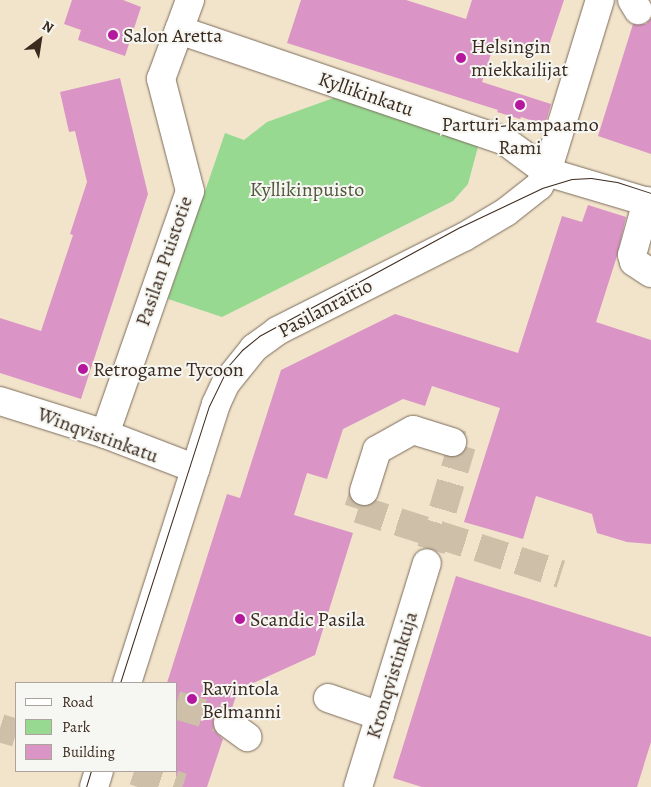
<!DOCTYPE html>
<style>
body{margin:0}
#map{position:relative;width:651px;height:787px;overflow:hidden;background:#f2e4cb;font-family:Alegreya,serif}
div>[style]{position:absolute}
.green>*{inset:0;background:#97d991}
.building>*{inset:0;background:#da94c5}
.minor-tunnel>*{height:28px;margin-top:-14px;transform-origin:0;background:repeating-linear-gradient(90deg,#cdbfa8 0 28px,transparent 0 42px)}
.roads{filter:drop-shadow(0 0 1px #7b6b5b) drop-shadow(0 0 1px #7b6b5b)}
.minor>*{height:28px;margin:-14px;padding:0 14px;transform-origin:14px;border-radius:14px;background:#fff}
.tram>*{height:1px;margin:-0.5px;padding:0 0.5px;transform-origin:0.5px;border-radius:0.5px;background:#3b2a1e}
.dots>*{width:14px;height:14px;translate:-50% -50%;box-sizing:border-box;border:2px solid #f6f6f2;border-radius:50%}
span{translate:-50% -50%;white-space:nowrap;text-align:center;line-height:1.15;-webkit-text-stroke:4px #f6f6f2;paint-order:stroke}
.poi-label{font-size:20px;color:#3b2a1e}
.left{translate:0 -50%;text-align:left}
.street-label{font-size:20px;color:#3b2a1e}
.park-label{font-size:20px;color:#52563b}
.legend{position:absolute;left:15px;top:682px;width:162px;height:90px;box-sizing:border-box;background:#f6f6f2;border:1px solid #aba49d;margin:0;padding:6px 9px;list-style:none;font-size:15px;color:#3b2a1e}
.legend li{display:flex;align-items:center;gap:10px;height:25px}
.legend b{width:25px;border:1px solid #aba49d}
.north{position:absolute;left:15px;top:15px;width:50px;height:50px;-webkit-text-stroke:4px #f6f6f2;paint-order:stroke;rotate:31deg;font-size:14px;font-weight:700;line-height:20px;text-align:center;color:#3b2a1e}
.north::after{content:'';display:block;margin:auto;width:18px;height:22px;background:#3b2a1e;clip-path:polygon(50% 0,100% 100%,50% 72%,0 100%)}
</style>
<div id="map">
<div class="green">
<div style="clip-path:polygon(339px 96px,479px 143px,468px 184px,453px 201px,222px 317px,168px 299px,225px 133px,244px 140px,267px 122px)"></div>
</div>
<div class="building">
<div style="clip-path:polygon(72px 0,123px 0,141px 7px,125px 56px,78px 40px,81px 30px,64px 24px)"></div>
<div style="clip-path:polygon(301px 0,406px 0,466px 19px,472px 0,564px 0,546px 54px,496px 38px,482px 82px,551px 104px,545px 125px,521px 117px,520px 119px,497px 112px,498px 110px,287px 43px)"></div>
<div style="clip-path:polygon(651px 18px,651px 154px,598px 136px,633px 24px,646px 24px)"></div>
<div style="clip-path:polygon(120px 78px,148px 194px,81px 399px,0 373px,0 318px,41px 331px,73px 235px,70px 234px,87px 182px,75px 131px,69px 132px,60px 92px)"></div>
<div style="clip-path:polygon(588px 205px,626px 217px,617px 256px,596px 322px,651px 340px,651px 544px,627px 542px,597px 533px,592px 514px,536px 496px,523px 539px,464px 522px,500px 408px,432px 386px,425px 406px,403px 399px,343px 429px,327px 479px,307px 473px,294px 515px,353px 533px,315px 655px,238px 690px,232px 708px,221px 709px,216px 713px,213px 721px,214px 730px,223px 739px,207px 787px,176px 787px,176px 683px,167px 683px,227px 494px,240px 498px,281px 370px,395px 314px,518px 353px,562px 216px,582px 222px)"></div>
<div style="clip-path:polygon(456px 576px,651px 637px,651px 742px,637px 787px,422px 787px,393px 778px)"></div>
</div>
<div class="minor-tunnel">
<div style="left:364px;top:491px;width:19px;rotate:108deg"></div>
<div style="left:358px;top:509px;width:213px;rotate:17.8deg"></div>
<div style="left:431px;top:550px;width:109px;rotate:-73.6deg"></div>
<div style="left:462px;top:445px;width:10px;rotate:-163deg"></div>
<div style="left:176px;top:705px;width:45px;rotate:16.8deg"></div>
<div style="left:219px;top:718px;width:10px;rotate:29deg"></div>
<div style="left:0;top:728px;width:17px;rotate:17deg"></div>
<div style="left:134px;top:771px;width:51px;rotate:18.4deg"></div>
</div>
<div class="roads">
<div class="minor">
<div style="left:632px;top:0;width:12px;rotate:59deg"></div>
<div style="left:179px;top:30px;width:344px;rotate:18.8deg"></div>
<div style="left:505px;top:141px;width:52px;rotate:36.4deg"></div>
<div style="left:547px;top:172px;width:109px;rotate:16.6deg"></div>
<div style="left:647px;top:201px;width:56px;rotate:105.5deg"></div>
<div style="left:632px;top:255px;width:7px;rotate:74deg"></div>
<div style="left:634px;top:262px;width:20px;rotate:33deg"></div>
<div style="left:0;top:401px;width:110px;rotate:17.4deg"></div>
<div style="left:105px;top:434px;width:97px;rotate:21deg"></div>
<div style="left:105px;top:434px;width:257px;rotate:-70.7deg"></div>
<div style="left:190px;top:191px;width:116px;rotate:-104.5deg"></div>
<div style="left:161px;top:79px;width:84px;rotate:-69.8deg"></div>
<div style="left:364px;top:491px;width:43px;rotate:-72.4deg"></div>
<div style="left:377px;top:450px;width:41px;rotate:-29.1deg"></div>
<div style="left:413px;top:430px;width:41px;rotate:17.1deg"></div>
<div style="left:127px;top:683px;width:293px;rotate:-72.3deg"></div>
<div style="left:216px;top:404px;width:23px;rotate:-65deg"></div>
<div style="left:226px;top:383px;width:45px;rotate:-51.3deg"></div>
<div style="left:254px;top:348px;width:29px;rotate:-36deg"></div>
<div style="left:277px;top:331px;width:209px;rotate:-26.7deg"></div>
<div style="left:464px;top:237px;width:49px;rotate:-30.8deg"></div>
<div style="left:506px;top:212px;width:42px;rotate:-38.2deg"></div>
<div style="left:539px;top:186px;width:16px;rotate:-60deg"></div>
<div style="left:547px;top:172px;width:180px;rotate:-72.9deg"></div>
<div style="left:328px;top:698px;width:55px;rotate:19.1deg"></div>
<div style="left:228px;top:723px;width:24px;rotate:36deg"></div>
<div style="left:94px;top:787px;width:17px;rotate:-73deg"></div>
<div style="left:358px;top:787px;width:234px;rotate:-72.9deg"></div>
</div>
</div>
<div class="tram">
<div style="left:120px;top:683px;width:291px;rotate:-72.2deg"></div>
<div style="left:209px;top:406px;width:46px;rotate:-64deg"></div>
<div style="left:229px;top:365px;width:20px;rotate:-49deg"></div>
<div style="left:242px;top:350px;width:22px;rotate:-39deg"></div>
<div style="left:259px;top:336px;width:229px;rotate:-28.5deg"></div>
<div style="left:460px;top:227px;width:91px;rotate:-25.4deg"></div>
<div style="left:542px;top:188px;width:31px;rotate:-17deg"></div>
<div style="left:572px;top:179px;width:19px;rotate:-3deg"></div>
<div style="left:591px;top:178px;width:26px;rotate:9deg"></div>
<div style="left:617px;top:182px;width:36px;rotate:18deg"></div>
<div style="left:86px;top:787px;width:17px;rotate:-73deg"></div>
</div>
<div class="dots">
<div style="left:113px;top:35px;background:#b5179e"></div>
<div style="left:461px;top:58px;background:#b5179e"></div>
<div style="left:520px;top:105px;background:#b5179e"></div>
<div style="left:83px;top:369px;background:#b5179e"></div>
<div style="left:240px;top:619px;background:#b5179e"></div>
<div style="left:192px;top:699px;background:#b5179e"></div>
</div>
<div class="poi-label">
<span class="left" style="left:123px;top:35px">Salon Aretta</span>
<span class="left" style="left:471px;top:58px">Helsingin<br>miekkailijat</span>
<span style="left:520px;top:136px">Parturi-kampaamo<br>Rami</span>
<span class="left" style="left:93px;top:369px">Retrogame Tycoon</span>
<span class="left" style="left:250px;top:619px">Scandic Pasila</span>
<span class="left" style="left:202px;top:700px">Ravintola<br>Belmanni</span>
</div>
<div class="street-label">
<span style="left:366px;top:94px;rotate:19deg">Kyllikinkatu</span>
<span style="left:164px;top:261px;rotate:-71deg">Pasilan Puistotie</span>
<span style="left:325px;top:308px;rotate:-28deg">Pasilanraitio</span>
<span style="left:98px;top:435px;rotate:20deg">Winqvistinkatu</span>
<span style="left:392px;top:675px;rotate:-73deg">Kronqvistinkuja</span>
</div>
<div class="park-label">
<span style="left:307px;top:189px">Kyllikinpuisto</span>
</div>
<ul class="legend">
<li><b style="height:6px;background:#fff"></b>Road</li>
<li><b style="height:14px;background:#97d991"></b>Park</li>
<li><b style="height:14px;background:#da94c5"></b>Building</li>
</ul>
<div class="north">N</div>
</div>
